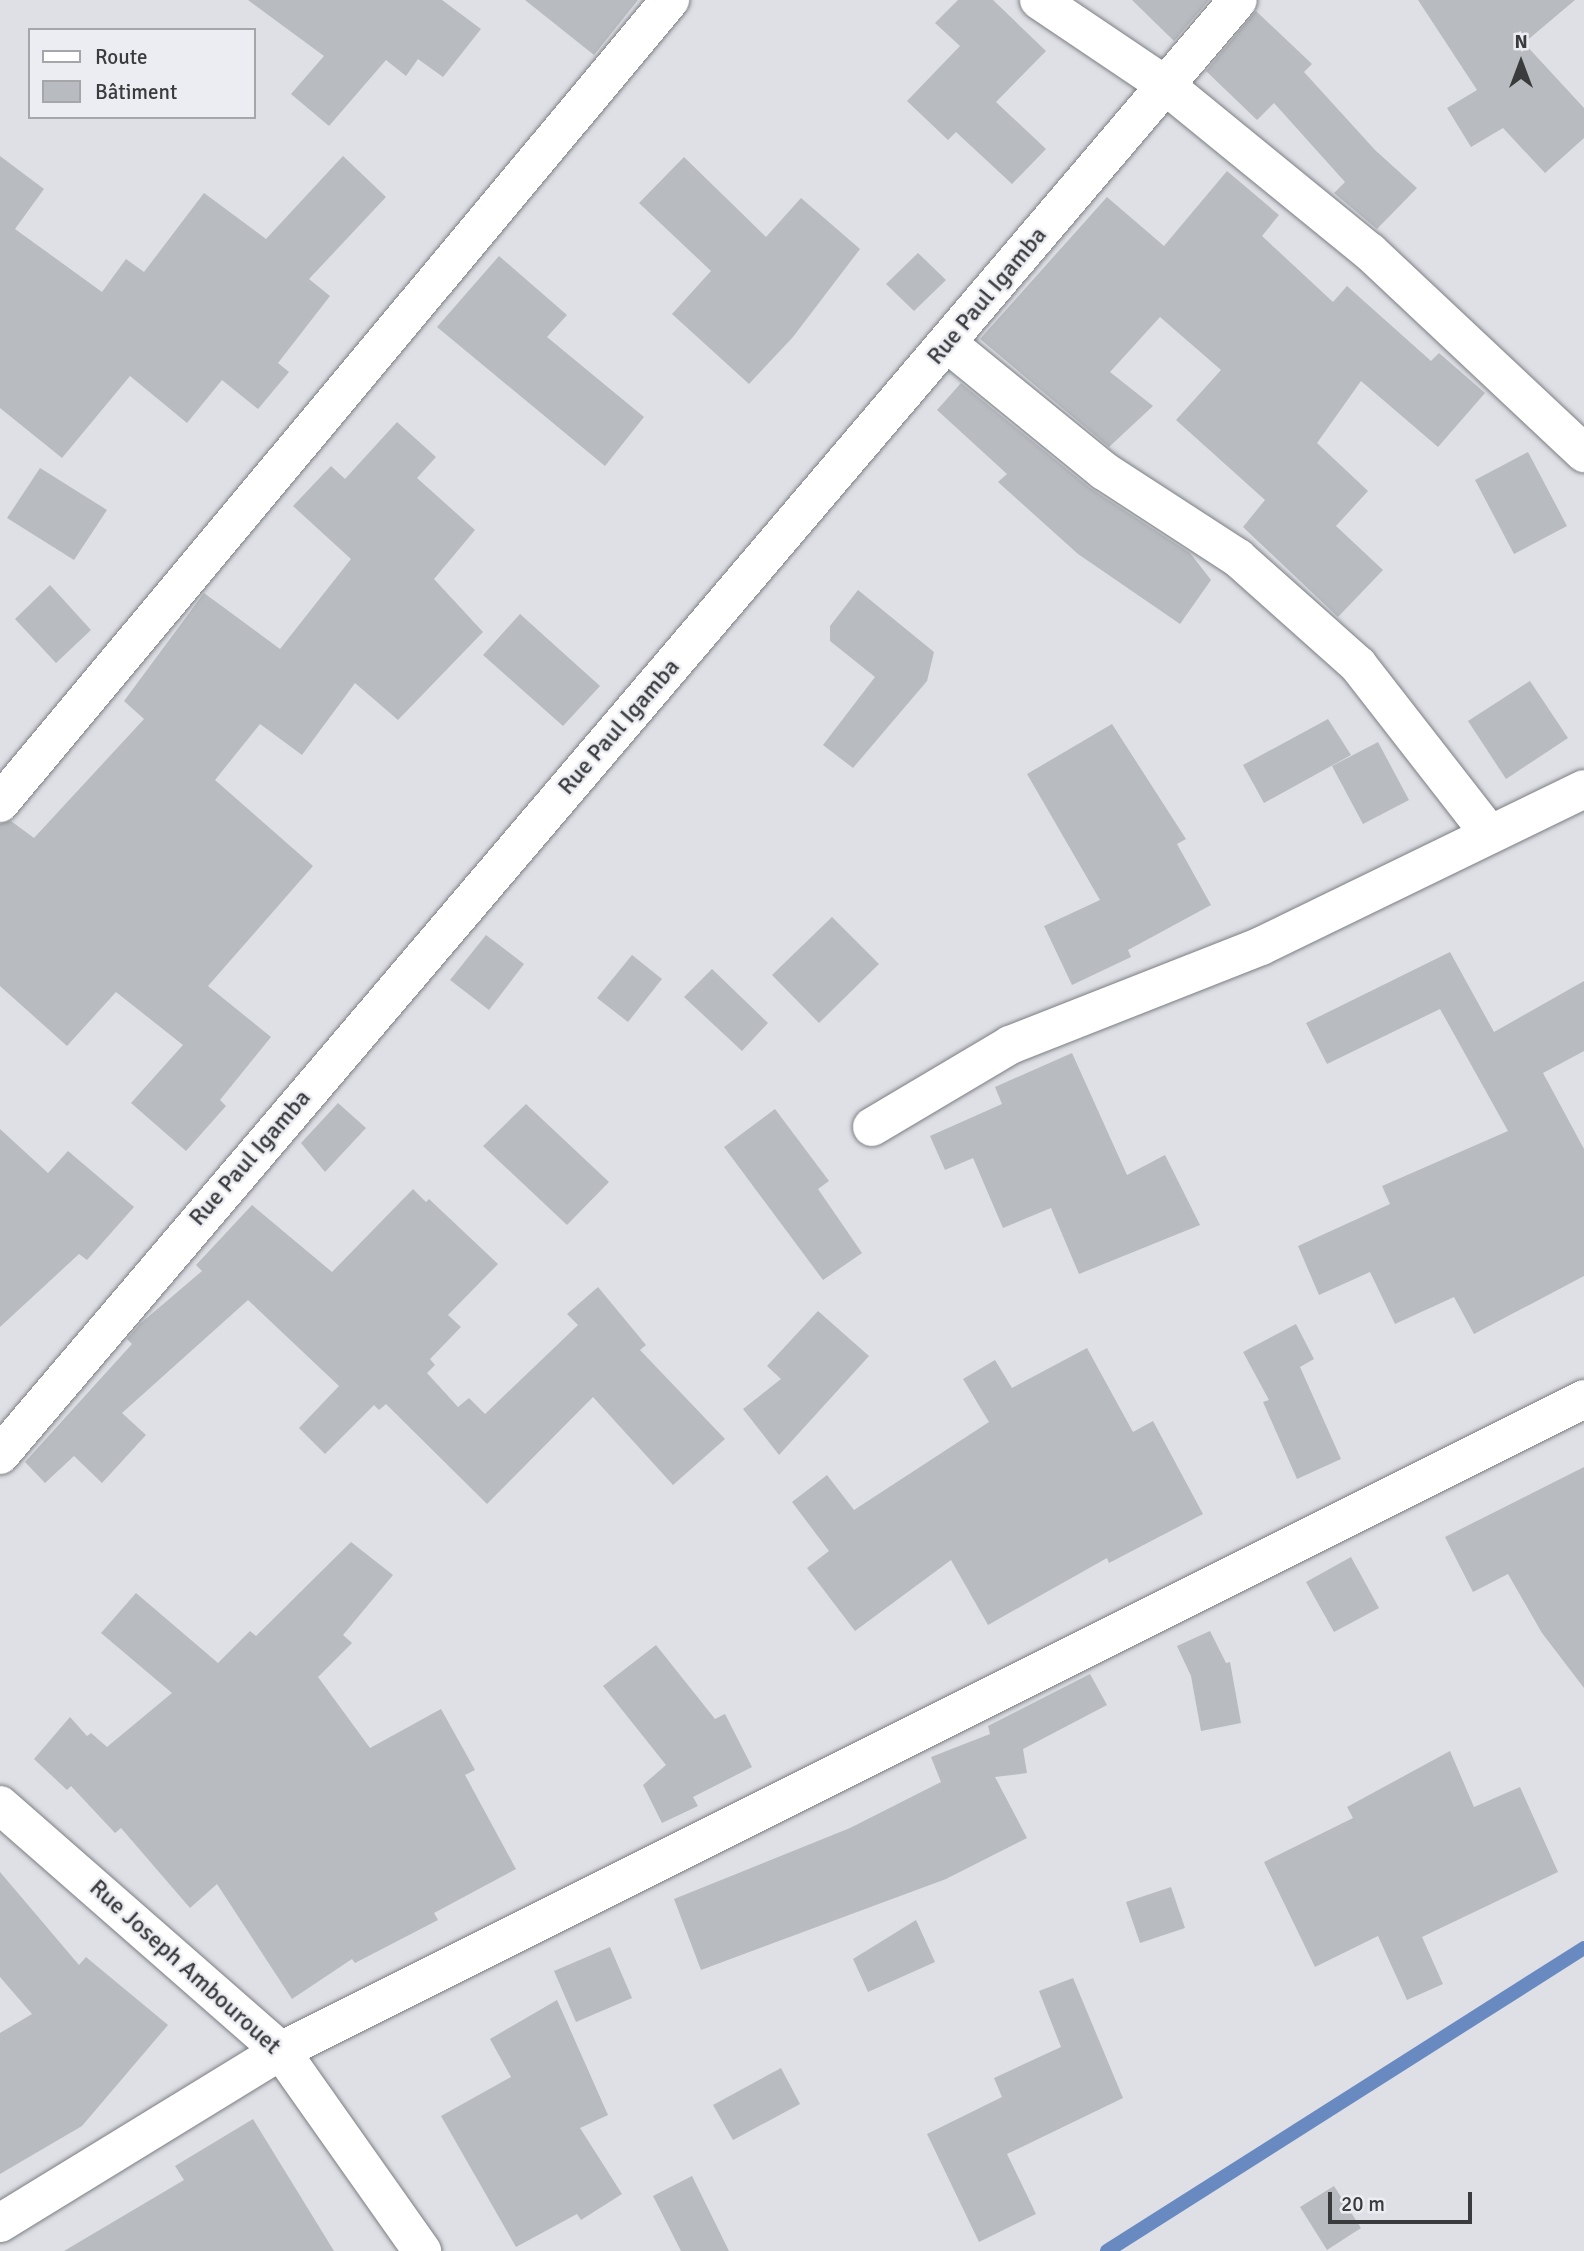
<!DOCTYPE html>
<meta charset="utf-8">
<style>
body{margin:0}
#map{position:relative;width:1584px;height:2251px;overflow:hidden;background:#dee0e5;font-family:Signika,sans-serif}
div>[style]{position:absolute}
.stream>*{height:14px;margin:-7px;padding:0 7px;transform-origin:7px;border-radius:7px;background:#6989c1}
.building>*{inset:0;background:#b8bbbf}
.roads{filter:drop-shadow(0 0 2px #7b7e82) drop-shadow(0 0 2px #7b7e82)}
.minor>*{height:38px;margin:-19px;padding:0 19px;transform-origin:19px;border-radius:19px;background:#fff}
span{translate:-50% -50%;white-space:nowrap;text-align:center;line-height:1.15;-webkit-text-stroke:5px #ebedf2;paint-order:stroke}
.street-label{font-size:24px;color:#3a3b3d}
.legend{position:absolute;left:28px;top:28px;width:228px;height:91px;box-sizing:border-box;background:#ebedf2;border:2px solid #a4a6aa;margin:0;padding:9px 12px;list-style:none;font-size:21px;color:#3a3b3d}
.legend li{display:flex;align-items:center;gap:14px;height:35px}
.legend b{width:35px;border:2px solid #a4a6aa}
.north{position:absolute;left:1486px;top:28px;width:70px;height:70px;-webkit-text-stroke:5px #ebedf2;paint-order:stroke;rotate:0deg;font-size:19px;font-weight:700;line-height:28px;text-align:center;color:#3a3b3d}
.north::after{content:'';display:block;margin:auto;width:24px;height:32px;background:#3a3b3d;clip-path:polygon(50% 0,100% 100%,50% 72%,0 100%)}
.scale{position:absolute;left:1328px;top:2192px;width:144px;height:32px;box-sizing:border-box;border:4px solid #3a3b3d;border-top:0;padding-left:9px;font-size:21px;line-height:24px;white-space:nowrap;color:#3a3b3d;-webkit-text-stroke:5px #ebedf2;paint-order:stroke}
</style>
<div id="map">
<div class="stream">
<div style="left:1107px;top:2251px;width:565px;rotate:-32.42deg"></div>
</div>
<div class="building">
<div style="clip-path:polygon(248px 0,442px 0,481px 29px,443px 77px,418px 59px,406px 76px,386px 60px,329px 126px,291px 94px,324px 56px)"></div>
<div style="clip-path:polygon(525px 0,638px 0,594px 55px)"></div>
<div style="clip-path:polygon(958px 0,993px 0,1046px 51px,996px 102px,1046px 149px,1012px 184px,956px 132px,948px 140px,907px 101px,960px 46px,935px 23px)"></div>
<div style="clip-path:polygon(1132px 0,1209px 0,1174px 41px)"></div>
<div style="clip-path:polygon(1418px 0,1575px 0,1524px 43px,1584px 108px,1584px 138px,1545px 173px,1503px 128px,1471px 147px,1447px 108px,1477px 90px)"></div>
<div style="clip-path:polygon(1256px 11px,1312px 64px,1304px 72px,1375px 150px,1417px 188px,1377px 229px,1334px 193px,1345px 182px,1274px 103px,1257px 120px,1206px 71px)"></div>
<div style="clip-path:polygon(0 156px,44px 189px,15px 229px,102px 292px,126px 259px,144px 272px,204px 193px,266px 239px,343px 156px,386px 197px,309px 279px,330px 296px,278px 363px,289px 372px,258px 409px,222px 380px,187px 423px,130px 376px,62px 458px,0 408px)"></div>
<div style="clip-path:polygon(684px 157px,766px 237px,801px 198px,860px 249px,793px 337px,749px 384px,672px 314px,711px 271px,639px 203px)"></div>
<div style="clip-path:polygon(1227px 171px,1279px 215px,1262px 236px,1333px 302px,1347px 286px,1431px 361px,1439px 353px,1485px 393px,1438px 447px,1361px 381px,1317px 443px,1368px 491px,1336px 526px,1383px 570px,1338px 617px,1243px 527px,1265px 500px,1176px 420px,1221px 370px,1160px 317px,1110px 372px,1153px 406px,1109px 447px,980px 339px,1107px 197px,1164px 246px)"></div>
<div style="clip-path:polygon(918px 253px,946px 280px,914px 311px,886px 284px)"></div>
<div style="clip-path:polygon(499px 256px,567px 315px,547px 337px,644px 417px,605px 466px,437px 327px)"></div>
<div style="clip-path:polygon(961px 383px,1090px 488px,1190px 553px,1211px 580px,1180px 624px,1078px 554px,998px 482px,1007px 474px,937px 410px)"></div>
<div style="clip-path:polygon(397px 422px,436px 457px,417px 478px,475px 530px,434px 579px,483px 632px,398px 720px,355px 683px,302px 755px,260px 724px,215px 780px,313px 866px,208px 986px,271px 1037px,220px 1100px,226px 1106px,186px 1151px,131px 1103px,183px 1045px,116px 992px,67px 1046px,0 986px,0 824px,11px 821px,34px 838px,144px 719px,124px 701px,204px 593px,280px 649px,351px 559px,293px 506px,331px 466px,345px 479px)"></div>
<div style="clip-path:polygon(1528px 452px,1567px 526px,1514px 554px,1475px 480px)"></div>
<div style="clip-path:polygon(40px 468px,107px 510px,74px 560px,7px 518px)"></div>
<div style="clip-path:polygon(50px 585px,91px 630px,56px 663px,15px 619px)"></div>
<div style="clip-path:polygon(858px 590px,934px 652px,927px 681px,853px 768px,823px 745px,875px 677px,830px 641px,830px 626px)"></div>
<div style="clip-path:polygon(520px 614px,600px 686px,563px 726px,483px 655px)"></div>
<div style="clip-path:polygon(1530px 681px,1568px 738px,1506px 779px,1468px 721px)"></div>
<div style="clip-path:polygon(1328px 719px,1351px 755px,1264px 803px,1243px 765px)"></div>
<div style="clip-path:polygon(1112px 724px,1186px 839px,1177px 844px,1211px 905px,1128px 950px,1131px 957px,1072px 985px,1044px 926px,1100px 900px,1027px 774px)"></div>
<div style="clip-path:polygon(1378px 742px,1409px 800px,1363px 824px,1332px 766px)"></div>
<div style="clip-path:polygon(832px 917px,879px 964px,819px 1023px,772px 975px)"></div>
<div style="clip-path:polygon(486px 935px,524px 964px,489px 1010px,450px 980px)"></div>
<div style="clip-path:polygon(1450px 952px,1494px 1032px,1584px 981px,1584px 1051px,1543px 1073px,1584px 1149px,1584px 1276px,1474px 1334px,1454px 1297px,1395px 1324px,1370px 1272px,1319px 1295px,1298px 1246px,1390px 1204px,1382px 1186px,1508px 1131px,1440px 1009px,1327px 1064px,1306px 1023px)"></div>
<div style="clip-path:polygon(632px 955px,662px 979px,628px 1022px,597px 998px)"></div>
<div style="clip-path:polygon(712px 969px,768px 1023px,742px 1051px,684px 997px)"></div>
<div style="clip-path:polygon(1072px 1053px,1127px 1175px,1165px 1155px,1200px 1225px,1079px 1274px,1051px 1208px,1003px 1228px,973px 1158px,945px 1170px,930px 1136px,1002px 1104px,995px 1087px)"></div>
<div style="clip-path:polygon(338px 1103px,366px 1128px,325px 1172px,301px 1143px)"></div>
<div style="clip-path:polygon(526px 1104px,609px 1182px,567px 1225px,483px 1146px)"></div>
<div style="clip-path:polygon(775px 1109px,829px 1181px,818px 1189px,862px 1253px,823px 1280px,724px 1147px)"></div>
<div style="clip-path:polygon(0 1129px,48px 1173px,68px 1151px,134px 1207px,87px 1260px,79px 1254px,0 1327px)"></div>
<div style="clip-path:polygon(413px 1189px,426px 1202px,429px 1199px,498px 1264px,448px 1315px,461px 1327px,430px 1359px,435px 1365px,427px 1373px,458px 1407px,469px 1398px,485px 1414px,578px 1325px,567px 1314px,598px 1287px,646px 1345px,640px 1350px,725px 1439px,673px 1485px,593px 1397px,487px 1504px,386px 1404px,379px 1410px,374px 1405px,325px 1454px,299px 1428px,339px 1386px,248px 1300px,122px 1413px,146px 1435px,102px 1483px,74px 1456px,45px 1483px,25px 1462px,132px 1344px,127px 1339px,141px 1323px,202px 1271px,196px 1265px,252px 1205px,332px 1272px)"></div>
<div style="clip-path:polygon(818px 1311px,869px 1356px,779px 1455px,743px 1409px,781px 1379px,767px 1366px)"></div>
<div style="clip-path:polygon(1296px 1324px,1314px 1359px,1300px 1367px,1341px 1459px,1297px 1479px,1263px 1402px,1269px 1400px,1243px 1352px)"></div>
<div style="clip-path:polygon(1087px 1348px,1133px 1432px,1153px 1421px,1203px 1514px,1109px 1563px,1107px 1558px,988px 1625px,951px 1560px,855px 1631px,807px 1568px,829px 1551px,792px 1502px,827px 1475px,854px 1510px,989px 1422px,963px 1379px,995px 1360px,1012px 1388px)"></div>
<div style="clip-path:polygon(1584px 1467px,1584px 1688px,1542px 1633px,1508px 1574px,1473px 1592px,1445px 1537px)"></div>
<div style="clip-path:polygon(351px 1542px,393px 1575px,343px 1635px,352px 1643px,318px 1677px,370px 1748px,441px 1709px,475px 1770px,465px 1775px,516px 1869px,434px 1913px,438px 1920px,355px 1963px,352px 1959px,292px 1999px,217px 1884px,190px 1908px,121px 1828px,115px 1833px,71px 1786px,67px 1790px,34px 1759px,70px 1717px,87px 1736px,91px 1733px,107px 1747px,172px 1693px,101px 1633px,136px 1593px,218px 1663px,250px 1631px,256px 1636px)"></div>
<div style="clip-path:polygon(1351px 1557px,1379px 1608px,1334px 1632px,1306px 1582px)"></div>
<div style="clip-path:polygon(1210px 1631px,1226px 1663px,1230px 1662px,1241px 1723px,1201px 1731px,1191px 1676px,1177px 1646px)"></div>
<div style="clip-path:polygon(656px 1645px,715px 1719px,725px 1714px,752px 1767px,693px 1797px,698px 1806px,662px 1823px,643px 1785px,666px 1765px,603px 1686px)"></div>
<div style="clip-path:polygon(1090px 1674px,1107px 1705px,1023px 1749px,1027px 1773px,995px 1777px,1027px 1838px,946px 1879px,701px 1970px,674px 1899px,850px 1828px,941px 1782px,931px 1757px,990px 1734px,988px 1726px)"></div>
<div style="clip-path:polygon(1450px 1751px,1474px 1807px,1520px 1787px,1558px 1872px,1422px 1937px,1443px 1984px,1407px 2000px,1378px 1936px,1315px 1967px,1264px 1862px,1353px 1818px,1347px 1807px)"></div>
<div style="clip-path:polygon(0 1872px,79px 1965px,86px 1957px,168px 2025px,82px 2126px,0 2174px,0 2033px,32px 2014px,0 1977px)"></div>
<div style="clip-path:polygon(1171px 1887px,1185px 1928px,1140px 1943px,1126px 1902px)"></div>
<div style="clip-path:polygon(916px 1920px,935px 1962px,868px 1992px,853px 1959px)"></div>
<div style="clip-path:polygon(610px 1947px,632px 1998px,576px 2022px,554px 1971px)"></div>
<div style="clip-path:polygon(1073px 1978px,1123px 2098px,1007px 2154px,1036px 2214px,979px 2242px,927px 2134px,1002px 2097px,994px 2078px,1061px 2047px,1039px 1991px)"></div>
<div style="clip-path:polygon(557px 2000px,608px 2115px,580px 2128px,622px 2194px,581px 2220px,577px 2214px,516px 2247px,441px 2116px,511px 2077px,490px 2039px)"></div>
<div style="clip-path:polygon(781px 2068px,800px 2104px,733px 2140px,713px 2105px)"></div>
<div style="clip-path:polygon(253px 2119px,334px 2251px,64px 2251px,184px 2180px,175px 2166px)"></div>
<div style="clip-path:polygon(692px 2176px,729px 2251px,681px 2251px,653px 2196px)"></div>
<div style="clip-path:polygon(1334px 2186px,1361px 2228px,1327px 2250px,1300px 2207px)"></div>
</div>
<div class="roads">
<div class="minor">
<div style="left:1039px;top:0;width:152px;rotate:34deg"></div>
<div style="left:1165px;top:85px;width:264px;rotate:39.2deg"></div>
<div style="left:1370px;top:252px;width:294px;rotate:43.2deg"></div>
<div style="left:947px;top:343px;width:203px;rotate:39.2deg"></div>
<div style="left:1104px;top:471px;width:160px;rotate:33deg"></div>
<div style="left:1238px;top:558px;width:161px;rotate:41.7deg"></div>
<div style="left:1358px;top:665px;width:212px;rotate:52.1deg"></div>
<div style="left:0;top:803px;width:1046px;rotate:-50.16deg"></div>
<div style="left:872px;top:1127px;width:161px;rotate:-30.7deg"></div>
<div style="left:1010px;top:1045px;width:270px;rotate:-21.5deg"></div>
<div style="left:1261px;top:946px;width:359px;rotate:-25.9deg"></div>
<div style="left:0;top:1455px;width:1910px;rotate:-49.61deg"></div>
<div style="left:0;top:1805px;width:373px;rotate:41.2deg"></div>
<div style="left:281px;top:2051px;width:245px;rotate:54.8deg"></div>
<div style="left:0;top:2223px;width:329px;rotate:-31.5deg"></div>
<div style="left:281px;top:2051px;width:1457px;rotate:-26.58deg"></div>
</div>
</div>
<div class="street-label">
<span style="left:987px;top:296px;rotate:-50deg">Rue Paul Igamba</span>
<span style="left:619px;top:727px;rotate:-49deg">Rue Paul Igamba</span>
<span style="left:250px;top:1158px;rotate:-49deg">Rue Paul Igamba</span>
<span style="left:185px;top:1967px;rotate:42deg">Rue Joseph Ambourouet</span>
</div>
<ul class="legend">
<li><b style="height:9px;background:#fff"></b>Route</li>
<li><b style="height:19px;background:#b8bbbf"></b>Bâtiment</li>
</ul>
<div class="north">N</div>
<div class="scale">20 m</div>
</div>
